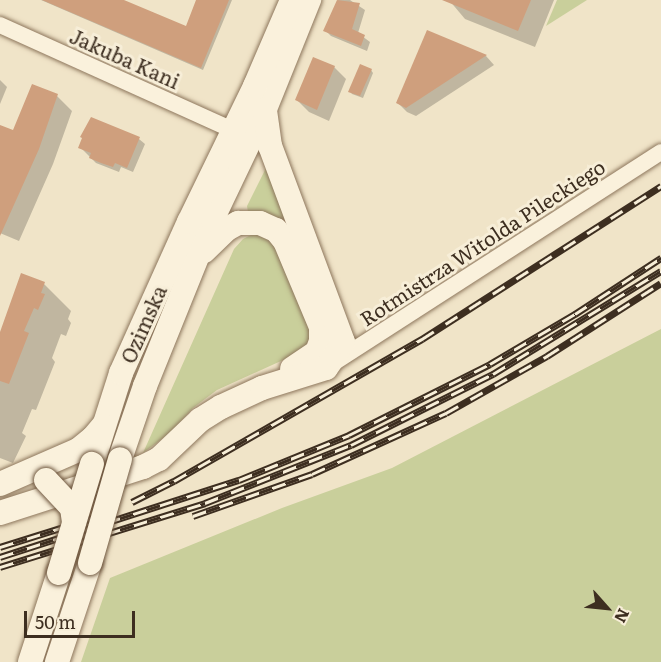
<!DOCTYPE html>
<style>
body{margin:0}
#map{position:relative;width:661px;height:662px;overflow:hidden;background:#f0e4c8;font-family:Literata,serif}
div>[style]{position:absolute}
.green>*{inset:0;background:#c9cf9b}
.shadow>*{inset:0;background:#0003}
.building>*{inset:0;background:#cf9f7d}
.roads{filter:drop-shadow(0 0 2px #8d765c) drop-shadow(0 0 2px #8d765c)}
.street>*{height:16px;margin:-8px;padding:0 8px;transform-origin:8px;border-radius:8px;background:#faf1dc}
.secondary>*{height:24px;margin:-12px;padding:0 12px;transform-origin:12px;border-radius:12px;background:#faf1dc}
.rail>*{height:7px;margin-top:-3.5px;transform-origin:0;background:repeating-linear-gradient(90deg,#f7eed8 0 14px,#3d2e20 0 28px);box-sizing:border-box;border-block:2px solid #3d2e20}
.bridges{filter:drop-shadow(0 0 2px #6f573f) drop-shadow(0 0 2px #6f573f)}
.secondary-bridge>*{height:24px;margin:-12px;padding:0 12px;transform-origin:12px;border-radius:12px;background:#faf1dc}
span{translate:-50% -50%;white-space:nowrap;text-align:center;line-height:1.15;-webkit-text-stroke:6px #f7eed8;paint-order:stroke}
.street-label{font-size:20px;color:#3d2e20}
.north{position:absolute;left:577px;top:578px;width:60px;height:60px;-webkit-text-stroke:4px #f7eed8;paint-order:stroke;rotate:117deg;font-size:16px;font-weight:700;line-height:24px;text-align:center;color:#3d2e20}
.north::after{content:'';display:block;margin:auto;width:21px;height:27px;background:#3d2e20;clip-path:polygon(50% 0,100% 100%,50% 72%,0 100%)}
.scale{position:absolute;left:24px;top:611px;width:111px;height:27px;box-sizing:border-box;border:3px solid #3d2e20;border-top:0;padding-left:8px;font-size:18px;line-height:21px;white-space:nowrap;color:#3d2e20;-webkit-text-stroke:4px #f7eed8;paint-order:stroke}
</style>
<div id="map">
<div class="green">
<div style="clip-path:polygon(557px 0,587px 0,546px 26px)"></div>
<div style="clip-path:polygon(266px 168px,297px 239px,248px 212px,247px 206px)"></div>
<div style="clip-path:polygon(255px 233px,271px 240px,283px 258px,312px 335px,303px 351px,217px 390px,193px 408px,171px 432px,143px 453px,234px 249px,243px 239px)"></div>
<div style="clip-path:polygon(661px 329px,661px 662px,81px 662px,110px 578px,282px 508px,392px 468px)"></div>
</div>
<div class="shadow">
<div style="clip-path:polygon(41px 0,120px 0,186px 28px,198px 0,232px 0,203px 70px)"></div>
<div style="clip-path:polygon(338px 0,350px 0,365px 10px,358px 33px,370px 42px,367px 51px,331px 36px,325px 30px)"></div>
<div style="clip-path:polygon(449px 0,554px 0,535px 47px,465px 19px)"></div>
<div style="clip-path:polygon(427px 32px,486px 56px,494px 65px,416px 116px,407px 112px,398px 103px)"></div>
<div style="clip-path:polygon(334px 67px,346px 79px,329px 121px,309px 112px,297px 100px)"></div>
<div style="clip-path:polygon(371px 70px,373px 73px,363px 98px,352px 94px,350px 91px)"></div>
<div style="clip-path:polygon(0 80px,7px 87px,0 104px)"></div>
<div style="clip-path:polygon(57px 96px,72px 111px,53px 164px,19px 241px,0 233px,0 127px,14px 132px)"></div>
<div style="clip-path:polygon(139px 139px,145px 144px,133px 172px,121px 167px,119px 172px,96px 163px,80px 147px)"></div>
<div style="clip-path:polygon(44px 284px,71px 311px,68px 319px,71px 323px,66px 336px,61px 334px,52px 358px,55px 362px,36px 410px,32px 409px,22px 433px,26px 436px,13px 463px,0 458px,0 335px)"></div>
</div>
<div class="building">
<div style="clip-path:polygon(42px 0,124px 0,186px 26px,196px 0,229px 0,201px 68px)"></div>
<div style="clip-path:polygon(337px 0,360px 3px,352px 29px,365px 35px,361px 46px,323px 31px)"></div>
<div style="clip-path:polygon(442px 0,531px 0,518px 31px)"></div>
<div style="clip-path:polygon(427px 30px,487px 55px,406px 108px,396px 103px)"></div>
<div style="clip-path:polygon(313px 57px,335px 66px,317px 110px,295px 100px)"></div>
<div style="clip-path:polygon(360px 64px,372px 69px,360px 96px,348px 92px)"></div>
<div style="clip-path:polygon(32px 84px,58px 94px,39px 149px,0 236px,0 125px,13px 130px)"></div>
<div style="clip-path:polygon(91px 117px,140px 137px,127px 168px,115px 163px,113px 167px,101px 163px,89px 158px,91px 153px,78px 148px,82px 138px,80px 137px)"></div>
<div style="clip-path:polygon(21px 273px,45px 282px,41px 293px,45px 294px,38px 310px,34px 308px,24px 331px,29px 333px,9px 384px,0 381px,0 332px)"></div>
</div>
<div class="roads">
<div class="street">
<div style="left:0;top:25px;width:256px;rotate:24.3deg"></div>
<div style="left:332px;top:364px;width:391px;rotate:-32.8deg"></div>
</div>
<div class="secondary">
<div style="left:204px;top:251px;width:32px;rotate:-44deg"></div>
<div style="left:227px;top:229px;width:13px;rotate:-29deg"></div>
<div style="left:238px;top:223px;width:22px"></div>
<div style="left:260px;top:223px;width:17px;rotate:24deg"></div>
<div style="left:276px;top:230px;width:14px;rotate:51deg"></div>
<div style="left:285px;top:241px;width:93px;rotate:67.3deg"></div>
<div style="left:321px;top:327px;width:14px;rotate:90deg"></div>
<div style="left:321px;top:341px;width:12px;rotate:110deg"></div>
<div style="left:317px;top:352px;width:30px;rotate:146deg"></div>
<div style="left:120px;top:459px;width:77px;rotate:-71.1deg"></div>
<div style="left:145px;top:386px;width:179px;rotate:-68deg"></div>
<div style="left:212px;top:220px;width:123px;rotate:-64.5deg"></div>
<div style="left:265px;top:109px;width:118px;rotate:-68deg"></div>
<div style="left:92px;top:464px;width:96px;rotate:-72.3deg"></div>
<div style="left:121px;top:373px;width:166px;rotate:-65.8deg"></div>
<div style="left:189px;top:222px;width:151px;rotate:-64.1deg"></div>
<div style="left:255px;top:86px;width:94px;rotate:-66.7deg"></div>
<div style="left:0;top:484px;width:85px;rotate:-23.6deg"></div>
<div style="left:78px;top:450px;width:19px;rotate:-39deg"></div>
<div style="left:93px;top:438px;width:16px;rotate:-50deg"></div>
<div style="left:0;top:513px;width:150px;rotate:-17.8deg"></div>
<div style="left:143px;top:467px;width:18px;rotate:-27deg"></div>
<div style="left:159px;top:459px;width:57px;rotate:-43.6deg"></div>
<div style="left:200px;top:420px;width:25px;rotate:-32deg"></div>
<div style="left:221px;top:407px;width:45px;rotate:-24.9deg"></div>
<div style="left:262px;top:388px;width:67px;rotate:-17.4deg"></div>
<div style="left:326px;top:368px;width:16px;rotate:-55deg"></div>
<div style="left:335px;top:355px;width:15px;rotate:-58deg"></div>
<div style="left:343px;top:342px;width:209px;rotate:-110.4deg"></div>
<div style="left:270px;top:146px;width:37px;rotate:-98deg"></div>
<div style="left:30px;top:662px;width:94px;rotate:-72deg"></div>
<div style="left:57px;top:662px;width:104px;rotate:-71.6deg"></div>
</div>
</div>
<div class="rail">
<div style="left:132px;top:502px;width:47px;rotate:-26.6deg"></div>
<div style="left:174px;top:481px;width:286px;rotate:-29.8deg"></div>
<div style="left:422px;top:339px;width:284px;rotate:-32.6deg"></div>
<div style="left:193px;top:516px;width:126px;rotate:-19.4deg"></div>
<div style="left:312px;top:474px;width:147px;rotate:-24.5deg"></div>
<div style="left:446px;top:413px;width:116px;rotate:-29.4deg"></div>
<div style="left:547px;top:356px;width:135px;rotate:-32.6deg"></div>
<div style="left:0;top:547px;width:104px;rotate:-17.4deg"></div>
<div style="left:0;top:557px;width:251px;rotate:-17.9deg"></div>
<div style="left:239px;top:480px;width:119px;rotate:-22.2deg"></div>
<div style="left:349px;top:435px;width:158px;rotate:-26.7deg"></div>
<div style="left:490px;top:364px;width:99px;rotate:-30.5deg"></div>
<div style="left:575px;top:314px;width:103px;rotate:-33.1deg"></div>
<div style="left:0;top:567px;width:215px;rotate:-17.3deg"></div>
<div style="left:205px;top:503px;width:157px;rotate:-21.7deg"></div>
<div style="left:351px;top:445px;width:159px;rotate:-26.6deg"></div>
<div style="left:493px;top:374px;width:197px;rotate:-31.5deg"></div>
</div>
<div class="bridges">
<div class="secondary-bridge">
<div style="left:46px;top:480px;width:38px;rotate:47deg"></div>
<div style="left:72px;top:508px;width:14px;rotate:82deg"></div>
<div style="left:90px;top:563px;width:108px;rotate:-73.9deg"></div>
<div style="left:59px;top:573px;width:114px;rotate:-73.2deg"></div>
</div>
</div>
<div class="street-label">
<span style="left:125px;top:58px;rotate:24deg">Jakuba Kani</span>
<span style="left:482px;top:242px;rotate:-33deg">Rotmistrza Witolda Pileckiego</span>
<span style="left:143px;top:324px;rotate:-66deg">Ozimska</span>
</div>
<div class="north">N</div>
<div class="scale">50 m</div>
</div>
